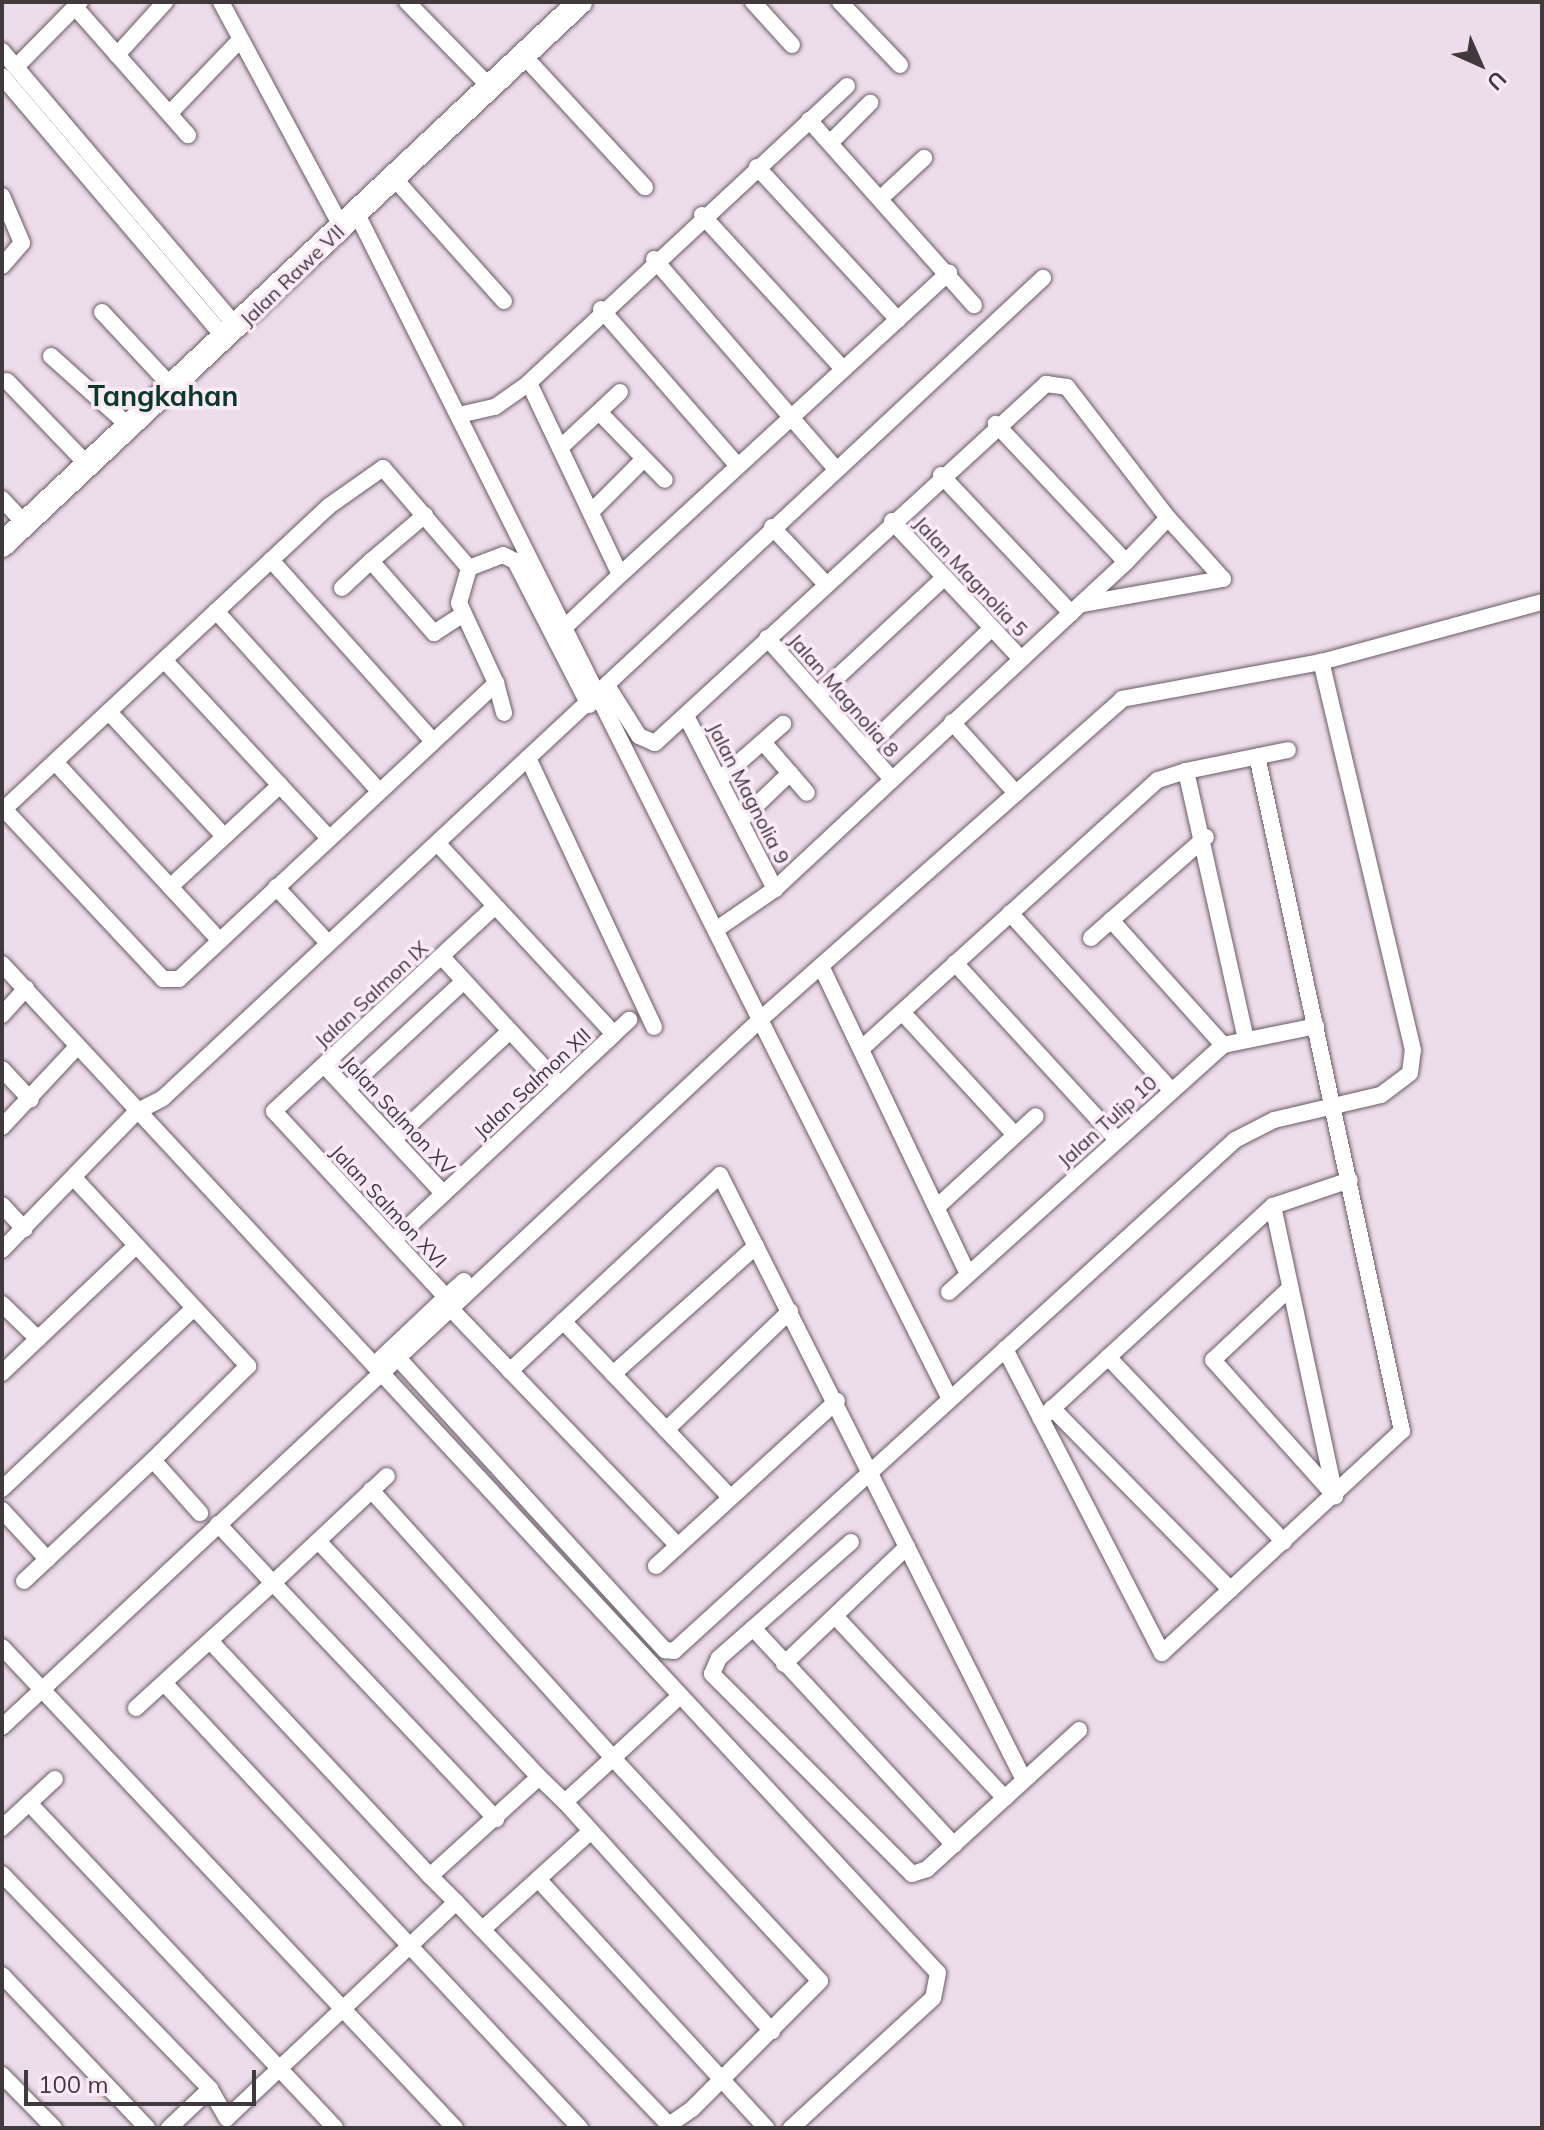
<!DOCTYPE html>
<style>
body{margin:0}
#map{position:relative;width:1544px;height:2130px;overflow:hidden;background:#eddce9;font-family:Mulish,sans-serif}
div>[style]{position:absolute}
.roads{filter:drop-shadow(0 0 2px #695b66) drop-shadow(0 0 2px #695b66)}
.street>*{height:16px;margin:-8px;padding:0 8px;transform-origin:8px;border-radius:8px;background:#fff}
.secondary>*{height:24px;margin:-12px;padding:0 12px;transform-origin:12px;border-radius:12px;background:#fff}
span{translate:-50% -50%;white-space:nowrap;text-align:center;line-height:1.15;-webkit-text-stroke:7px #fae9f6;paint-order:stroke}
.street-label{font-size:20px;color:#40393e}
.district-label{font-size:28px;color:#093a29;font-weight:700}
.frame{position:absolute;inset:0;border:4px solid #40393e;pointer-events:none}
.north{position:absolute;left:1440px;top:24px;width:80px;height:80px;-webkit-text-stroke:6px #fae9f6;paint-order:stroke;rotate:135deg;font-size:22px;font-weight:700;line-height:32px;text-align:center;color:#40393e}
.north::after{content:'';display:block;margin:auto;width:28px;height:36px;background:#40393e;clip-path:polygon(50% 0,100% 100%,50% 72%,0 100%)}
.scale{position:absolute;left:24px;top:2070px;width:232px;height:36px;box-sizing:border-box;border:4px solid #40393e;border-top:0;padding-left:10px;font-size:24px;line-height:28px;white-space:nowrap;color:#40393e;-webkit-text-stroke:6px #fae9f6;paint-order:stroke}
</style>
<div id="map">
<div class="roads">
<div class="street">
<div style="left:221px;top:2px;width:254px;rotate:61.8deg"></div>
<div style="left:407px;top:2px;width:117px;rotate:45.7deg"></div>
<div style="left:753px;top:2px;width:58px;rotate:47.8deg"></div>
<div style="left:840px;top:2px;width:87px;rotate:46.4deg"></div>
<div style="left:75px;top:7px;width:171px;rotate:48.6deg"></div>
<div style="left:2px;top:51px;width:362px;rotate:49.6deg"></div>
<div style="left:117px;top:55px;width:72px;rotate:-47.8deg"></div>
<div style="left:523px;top:55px;width:180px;rotate:47.3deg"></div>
<div style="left:16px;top:67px;width:91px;rotate:-45.4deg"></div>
<div style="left:2px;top:76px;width:344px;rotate:49.6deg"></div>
<div style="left:847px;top:86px;width:435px;rotate:137deg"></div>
<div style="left:529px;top:383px;width:212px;rotate:64.6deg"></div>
<div style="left:620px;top:575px;width:447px;rotate:-42.6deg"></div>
<div style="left:170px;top:113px;width:100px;rotate:-46.2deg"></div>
<div style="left:809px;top:120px;width:248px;rotate:48.3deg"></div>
<div style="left:830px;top:143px;width:57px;rotate:-45deg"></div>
<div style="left:757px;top:167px;width:208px;rotate:47.3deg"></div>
<div style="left:394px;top:178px;width:165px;rotate:48.2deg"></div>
<div style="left:2px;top:196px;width:51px;rotate:66.9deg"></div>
<div style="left:22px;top:243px;width:30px;rotate:131deg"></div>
<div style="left:881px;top:198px;width:59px;rotate:-42.9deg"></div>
<div style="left:357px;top:214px;width:1325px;rotate:63.42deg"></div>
<div style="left:702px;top:215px;width:209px;rotate:47.5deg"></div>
<div style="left:654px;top:259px;width:278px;rotate:49.1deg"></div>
<div style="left:601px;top:309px;width:208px;rotate:48.9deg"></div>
<div style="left:102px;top:312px;width:103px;rotate:47deg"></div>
<div style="left:51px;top:356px;width:105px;rotate:41.9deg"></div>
<div style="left:7px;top:381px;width:115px;rotate:46.1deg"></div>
<div style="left:600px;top:413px;width:93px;rotate:45.9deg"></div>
<div style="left:459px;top:415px;width:37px;rotate:-13deg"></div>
<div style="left:495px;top:407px;width:42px;rotate:-35.2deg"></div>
<div style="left:560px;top:448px;width:82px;rotate:-43deg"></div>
<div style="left:941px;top:475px;width:190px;rotate:46.7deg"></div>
<div style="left:1071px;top:613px;width:75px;rotate:-42.8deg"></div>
<div style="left:1126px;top:562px;width:190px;rotate:-133.3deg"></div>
<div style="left:2px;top:499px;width:35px;rotate:47deg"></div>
<div style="left:591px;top:512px;width:75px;rotate:-45deg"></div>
<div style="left:425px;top:515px;width:71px;rotate:139.6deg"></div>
<div style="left:371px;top:561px;width:96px;rotate:48.8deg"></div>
<div style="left:434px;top:633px;width:35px;rotate:-33deg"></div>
<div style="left:892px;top:521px;width:189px;rotate:46.9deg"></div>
<div style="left:772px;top:527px;width:77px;rotate:46.6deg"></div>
<div style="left:271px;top:560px;width:243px;rotate:48.2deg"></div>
<div style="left:342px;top:588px;width:40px;rotate:-43deg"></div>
<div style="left:1082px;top:604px;width:143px;rotate:-10.1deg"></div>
<div style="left:1223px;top:579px;width:82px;rotate:-132deg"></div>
<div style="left:216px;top:611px;width:243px;rotate:47.8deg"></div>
<div style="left:565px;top:627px;width:76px;rotate:-43.4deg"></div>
<div style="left:767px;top:638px;width:187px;rotate:48.5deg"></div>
<div style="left:164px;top:660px;width:243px;rotate:47.2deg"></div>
<div style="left:496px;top:683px;width:31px;rotate:75deg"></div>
<div style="left:608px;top:687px;width:58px;rotate:57.7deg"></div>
<div style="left:639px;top:736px;width:17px;rotate:24deg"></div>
<div style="left:655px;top:743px;width:531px;rotate:-42.56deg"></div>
<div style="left:1046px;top:384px;width:21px;rotate:8deg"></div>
<div style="left:1067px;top:387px;width:165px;rotate:52.4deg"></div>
<div style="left:1168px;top:518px;width:61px;rotate:133.7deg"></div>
<div style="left:818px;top:695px;width:173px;rotate:-42.9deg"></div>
<div style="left:109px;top:712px;width:169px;rotate:47.2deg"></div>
<div style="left:686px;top:716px;width:195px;rotate:62.8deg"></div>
<div style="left:952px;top:722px;width:96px;rotate:48deg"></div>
<div style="left:763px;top:742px;width:67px;rotate:49.2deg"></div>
<div style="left:865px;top:749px;width:175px;rotate:-43.6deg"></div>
<div style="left:528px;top:758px;width:297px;rotate:64.9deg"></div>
<div style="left:55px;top:762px;width:243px;rotate:47.3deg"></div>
<div style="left:1186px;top:771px;width:104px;rotate:-11.6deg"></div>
<div style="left:720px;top:779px;width:84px;rotate:-41.1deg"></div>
<div style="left:4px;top:809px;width:233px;rotate:46.9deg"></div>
<div style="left:163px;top:979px;width:16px"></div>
<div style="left:179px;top:979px;width:434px;rotate:-43deg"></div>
<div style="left:496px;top:683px;width:88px;rotate:-114.8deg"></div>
<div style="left:459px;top:603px;width:36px;rotate:-74deg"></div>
<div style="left:2px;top:811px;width:447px;rotate:-43deg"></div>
<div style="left:329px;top:506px;width:66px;rotate:-35.1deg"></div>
<div style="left:383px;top:468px;width:132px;rotate:49.3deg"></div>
<div style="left:469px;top:568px;width:36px;rotate:-21deg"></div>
<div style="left:503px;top:555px;width:13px;rotate:27deg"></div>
<div style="left:515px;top:561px;width:162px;rotate:62.8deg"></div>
<div style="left:741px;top:820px;width:68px;rotate:-43.8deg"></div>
<div style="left:170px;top:887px;width:150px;rotate:-42.8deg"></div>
<div style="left:276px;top:887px;width:76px;rotate:47.1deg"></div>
<div style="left:1010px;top:913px;width:238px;rotate:47.7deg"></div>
<div style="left:1111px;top:920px;width:168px;rotate:48.1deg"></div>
<div style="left:717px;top:929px;width:70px;rotate:-34.6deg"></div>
<div style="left:775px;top:889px;width:405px;rotate:-43deg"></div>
<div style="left:1091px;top:938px;width:153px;rotate:-41.3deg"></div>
<div style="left:442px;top:957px;width:174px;rotate:47.3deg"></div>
<div style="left:955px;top:963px;width:239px;rotate:47.5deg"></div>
<div style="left:2px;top:964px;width:1376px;rotate:47.15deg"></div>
<div style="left:938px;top:1973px;width:25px;rotate:101deg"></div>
<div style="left:933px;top:1998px;width:193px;rotate:137.5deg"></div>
<div style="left:821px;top:966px;width:341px;rotate:64.5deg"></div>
<div style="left:902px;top:1012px;width:167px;rotate:47.4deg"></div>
<div style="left:2px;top:1015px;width:36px;rotate:-48deg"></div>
<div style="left:614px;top:1034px;width:21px;rotate:-43deg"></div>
<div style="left:861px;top:1049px;width:401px;rotate:-42.2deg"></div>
<div style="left:1158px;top:780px;width:29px;rotate:-18deg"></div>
<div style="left:1186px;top:771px;width:275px;rotate:77.4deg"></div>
<div style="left:324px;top:1065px;width:175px;rotate:47.1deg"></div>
<div style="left:2px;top:1069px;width:42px;rotate:46.9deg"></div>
<div style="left:347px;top:1089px;width:159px;rotate:-42.7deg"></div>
<div style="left:2px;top:1127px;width:108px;rotate:-46.9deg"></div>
<div style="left:394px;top:1139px;width:158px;rotate:-43deg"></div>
<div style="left:75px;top:1179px;width:255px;rotate:47.2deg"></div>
<div style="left:248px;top:1366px;width:134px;rotate:135.3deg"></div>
<div style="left:153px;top:1460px;width:71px;rotate:48.4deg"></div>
<div style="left:2px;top:1205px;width:33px;rotate:47deg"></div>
<div style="left:1273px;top:1206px;width:297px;rotate:77.9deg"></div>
<div style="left:937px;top:1207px;width:134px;rotate:-42.6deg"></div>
<div style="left:394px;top:1240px;width:301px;rotate:-43.1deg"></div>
<div style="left:614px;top:1034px;width:259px;rotate:-132.8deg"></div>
<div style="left:2px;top:1250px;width:192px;rotate:-45.8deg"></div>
<div style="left:136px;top:1112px;width:30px;rotate:-27deg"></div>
<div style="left:163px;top:1098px;width:1203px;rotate:-42.98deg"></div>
<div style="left:464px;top:1281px;width:24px;rotate:138deg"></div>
<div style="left:446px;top:1297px;width:253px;rotate:-132.8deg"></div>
<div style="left:274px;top:1111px;width:301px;rotate:-42.8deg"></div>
<div style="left:1290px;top:1288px;width:105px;rotate:136.9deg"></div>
<div style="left:1213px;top:1360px;width:181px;rotate:48.1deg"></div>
<div style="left:949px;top:1292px;width:369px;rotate:-42deg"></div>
<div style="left:1223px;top:1045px;width:95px;rotate:-11.5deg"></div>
<div style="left:2px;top:1304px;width:50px;rotate:44.2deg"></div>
<div style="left:450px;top:1308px;width:328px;rotate:46.2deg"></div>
<div style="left:563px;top:1321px;width:243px;rotate:46.5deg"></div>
<div style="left:1005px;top:1349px;width:342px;rotate:62.7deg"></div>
<div style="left:1162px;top:1653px;width:327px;rotate:-42.8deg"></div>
<div style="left:1402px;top:1431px;width:690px;rotate:-102.12deg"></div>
<div style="left:1108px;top:1357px;width:255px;rotate:46.4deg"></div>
<div style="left:398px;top:1358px;width:396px;rotate:47.6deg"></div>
<div style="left:665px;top:1650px;width:9px;rotate:6deg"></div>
<div style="left:674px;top:1651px;width:759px;rotate:-42.33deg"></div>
<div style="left:1235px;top:1140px;width:44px;rotate:-27.1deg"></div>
<div style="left:1274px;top:1120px;width:110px;rotate:-13.2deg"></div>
<div style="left:1381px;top:1095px;width:36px;rotate:-37deg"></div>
<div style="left:1410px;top:1073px;width:23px;rotate:-83deg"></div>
<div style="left:1413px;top:1050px;width:399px;rotate:-103.3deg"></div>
<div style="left:374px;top:1365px;width:99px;rotate:-43.4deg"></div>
<div style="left:510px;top:1371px;width:287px;rotate:-43deg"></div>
<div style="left:720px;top:1175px;width:677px;rotate:63.32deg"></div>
<div style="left:2px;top:1373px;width:185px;rotate:-43.5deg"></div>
<div style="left:613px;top:1374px;width:192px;rotate:-41.8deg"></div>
<div style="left:1052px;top:1408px;width:255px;rotate:45.5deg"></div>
<div style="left:1041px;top:1419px;width:315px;rotate:-42.6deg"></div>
<div style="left:1273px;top:1206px;width:81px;rotate:-18.7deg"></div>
<div style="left:666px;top:1430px;width:172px;rotate:-43.8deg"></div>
<div style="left:2px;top:1489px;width:261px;rotate:-43.3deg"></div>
<div style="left:371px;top:1490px;width:361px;rotate:47.9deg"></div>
<div style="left:613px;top:1758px;width:65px;rotate:137.5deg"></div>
<div style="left:565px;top:1802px;width:309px;rotate:47.9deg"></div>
<div style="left:2px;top:1510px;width:67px;rotate:47.4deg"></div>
<div style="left:218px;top:1524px;width:81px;rotate:47deg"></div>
<div style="left:273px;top:1583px;width:156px;rotate:-43.2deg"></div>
<div style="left:851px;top:1542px;width:176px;rotate:138.7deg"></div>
<div style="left:719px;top:1658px;width:17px;rotate:114deg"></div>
<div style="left:712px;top:1674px;width:283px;rotate:45deg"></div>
<div style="left:912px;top:1874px;width:16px;rotate:-18deg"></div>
<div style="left:927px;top:1869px;width:206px;rotate:-42.4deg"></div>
<div style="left:656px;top:1566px;width:245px;rotate:-42.4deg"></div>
<div style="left:24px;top:1581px;width:177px;rotate:-43.2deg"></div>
<div style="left:835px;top:1616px;width:249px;rotate:47deg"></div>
<div style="left:753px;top:1628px;width:296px;rotate:47.2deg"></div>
<div style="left:212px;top:1643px;width:319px;rotate:46.9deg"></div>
<div style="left:2px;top:1647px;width:661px;rotate:46.72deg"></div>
<div style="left:784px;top:1664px;width:170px;rotate:-43.6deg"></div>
<div style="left:165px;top:1684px;width:608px;rotate:46.93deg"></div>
<div style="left:136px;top:1708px;width:185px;rotate:-42.4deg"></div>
<div style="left:273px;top:1583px;width:325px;rotate:46.6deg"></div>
<div style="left:2px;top:1727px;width:1039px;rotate:-43.01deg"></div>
<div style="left:762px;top:1018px;width:481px;rotate:-41.5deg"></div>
<div style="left:1122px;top:699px;width:202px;rotate:-10.5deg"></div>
<div style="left:1321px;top:662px;width:229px;rotate:-15.2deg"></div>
<div style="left:539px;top:1777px;width:36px;rotate:44deg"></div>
<div style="left:29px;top:1803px;width:446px;rotate:46.7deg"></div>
<div style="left:2px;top:1828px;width:72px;rotate:-42.8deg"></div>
<div style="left:2px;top:1874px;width:299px;rotate:45.9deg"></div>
<div style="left:538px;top:1879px;width:338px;rotate:47.5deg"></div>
<div style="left:456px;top:1902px;width:308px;rotate:46.3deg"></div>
<div style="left:669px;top:2125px;width:28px;rotate:-35deg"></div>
<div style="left:692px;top:2109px;width:181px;rotate:-45deg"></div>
<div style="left:820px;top:1981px;width:304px;rotate:-132.9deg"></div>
<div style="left:613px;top:1758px;width:91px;rotate:-42.8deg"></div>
<div style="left:484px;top:1928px;width:144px;rotate:-42.2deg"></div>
<div style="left:2px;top:1975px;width:211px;rotate:46.5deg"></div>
<div style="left:2px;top:2075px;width:74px;rotate:45.5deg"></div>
<div style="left:169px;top:2128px;width:57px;rotate:-43.6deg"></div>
<div style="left:210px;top:2089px;width:34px;rotate:60deg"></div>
<div style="left:227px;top:2118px;width:315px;rotate:-43.3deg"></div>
<div style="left:456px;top:1902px;width:37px;rotate:-135deg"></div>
<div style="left:430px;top:1876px;width:147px;rotate:-42.2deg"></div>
<div style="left:539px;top:1777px;width:323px;rotate:-133.1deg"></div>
</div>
<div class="secondary">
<div style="left:2px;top:545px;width:793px;rotate:-43.21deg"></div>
</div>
</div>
<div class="street-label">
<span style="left:292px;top:275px;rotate:-44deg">Jalan Rawe VII</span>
<span style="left:971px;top:576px;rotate:47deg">Jalan Magnolia 5</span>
<span style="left:844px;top:695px;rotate:49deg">Jalan Magnolia 8</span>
<span style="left:749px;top:793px;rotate:63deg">Jalan Magnolia 9</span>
<span style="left:371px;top:994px;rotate:-43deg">Jalan Salmon IX</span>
<span style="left:532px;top:1083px;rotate:-43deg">Jalan Salmon XII</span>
<span style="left:399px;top:1115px;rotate:47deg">Jalan Salmon XV</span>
<span style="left:1107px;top:1121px;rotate:-42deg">Jalan Tulip 10</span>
<span style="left:389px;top:1206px;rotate:47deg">Jalan Salmon XVI</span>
</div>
<div class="district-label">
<span style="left:163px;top:396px">Tangkahan</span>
</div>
<div class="frame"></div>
<div class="north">U</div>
<div class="scale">100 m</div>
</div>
